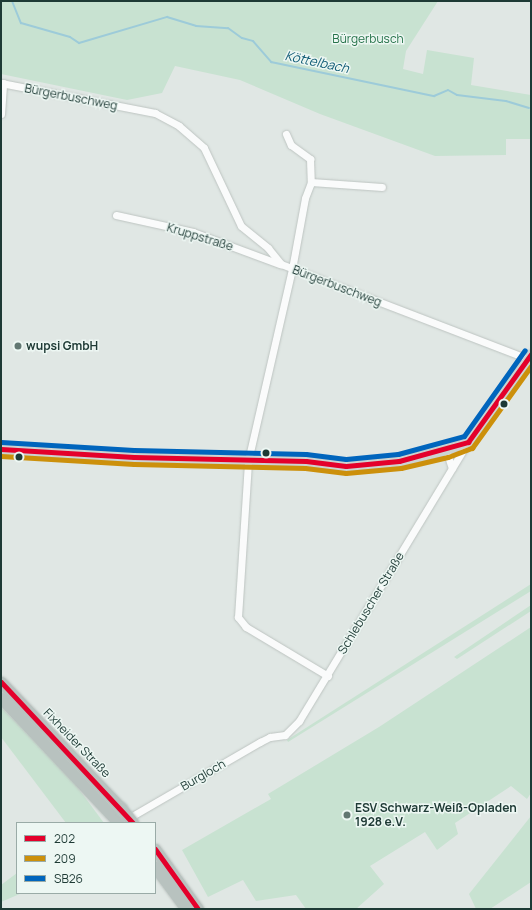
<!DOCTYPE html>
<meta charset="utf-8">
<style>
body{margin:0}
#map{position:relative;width:532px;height:910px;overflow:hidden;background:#e0e7e4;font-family:Manrope,sans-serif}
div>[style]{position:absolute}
.green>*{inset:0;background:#c8e2d1}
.stream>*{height:2px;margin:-1px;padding:0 1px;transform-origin:1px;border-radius:1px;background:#9dcbd9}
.roads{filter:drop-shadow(0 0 1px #bdc4c1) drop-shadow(0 0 1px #bdc4c1)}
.minor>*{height:7px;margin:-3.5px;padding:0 3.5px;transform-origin:3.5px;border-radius:3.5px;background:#fafbfb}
.major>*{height:9px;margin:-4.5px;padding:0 4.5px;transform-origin:4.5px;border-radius:4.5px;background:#ccd4d2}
.highway>*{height:11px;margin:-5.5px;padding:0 5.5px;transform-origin:5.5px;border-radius:5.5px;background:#b8c2bf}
.bridges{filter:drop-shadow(0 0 1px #bac4c2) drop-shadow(0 0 1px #bac4c2)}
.highway-bridge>*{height:11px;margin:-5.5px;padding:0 5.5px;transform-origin:5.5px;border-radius:5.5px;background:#b8c2bf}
.bus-1>*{height:5px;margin:-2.5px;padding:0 2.5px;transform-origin:2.5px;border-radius:2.5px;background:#e4002b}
.bus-2>*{height:5px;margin:-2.5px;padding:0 2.5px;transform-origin:2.5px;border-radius:2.5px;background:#cc900b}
.bus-3>*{height:5px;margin:-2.5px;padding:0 2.5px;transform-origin:2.5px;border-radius:2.5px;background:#0065bd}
.dots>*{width:11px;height:11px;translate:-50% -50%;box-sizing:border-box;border:2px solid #edf7f3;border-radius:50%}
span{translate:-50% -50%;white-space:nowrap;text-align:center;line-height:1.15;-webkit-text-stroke:3px #edf7f3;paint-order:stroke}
.park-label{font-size:12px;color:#26734a}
.street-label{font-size:12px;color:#1e3a35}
.poi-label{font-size:12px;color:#1e3a35;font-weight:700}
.left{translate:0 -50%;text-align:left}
.water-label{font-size:13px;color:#155f78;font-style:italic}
.frame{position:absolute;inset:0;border:2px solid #1e3a35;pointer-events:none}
.legend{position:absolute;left:16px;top:822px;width:140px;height:72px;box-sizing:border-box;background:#edf7f3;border:1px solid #9aaba7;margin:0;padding:5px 7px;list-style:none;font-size:12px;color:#1e3a35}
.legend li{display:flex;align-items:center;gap:8px;height:20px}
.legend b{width:20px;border:1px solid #9aaba7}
</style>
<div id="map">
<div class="green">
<div style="clip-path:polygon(1px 1px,438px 1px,406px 51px,403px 69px,423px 74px,427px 50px,474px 58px,471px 85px,531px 95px,531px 139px,506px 139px,506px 155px,435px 156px,320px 114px,240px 80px,175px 66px,162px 93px,127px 100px,1px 74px)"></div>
<div style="clip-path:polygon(531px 584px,531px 591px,288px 742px,287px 740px)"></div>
<div style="clip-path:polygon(531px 605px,531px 611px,457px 659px,454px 657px)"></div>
<div style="clip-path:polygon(531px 627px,531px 793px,527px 799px,511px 786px,455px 823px,458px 834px,437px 850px,425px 832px,370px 866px,384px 884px,356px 909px,306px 909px,296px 895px,256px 901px,243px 880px,208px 897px,182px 850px,271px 799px,268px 794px,379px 727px)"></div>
<div style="clip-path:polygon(1px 707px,72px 780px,104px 823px,66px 823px,1px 737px)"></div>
<div style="clip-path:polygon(531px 816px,531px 882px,490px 909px,476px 909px,469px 894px)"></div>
<div style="clip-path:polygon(17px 873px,17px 893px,22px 893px,1px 902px,1px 885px)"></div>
</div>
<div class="stream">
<div style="left:12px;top:1px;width:24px;rotate:68deg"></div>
<div style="left:21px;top:23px;width:51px;rotate:15.9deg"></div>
<div style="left:70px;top:37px;width:11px;rotate:34deg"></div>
<div style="left:79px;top:43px;width:92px;rotate:-16.5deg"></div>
<div style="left:167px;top:17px;width:30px;rotate:17deg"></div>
<div style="left:196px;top:26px;width:32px;rotate:4deg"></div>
<div style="left:228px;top:28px;width:17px;rotate:36deg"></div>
<div style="left:242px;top:38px;width:11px;rotate:15deg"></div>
<div style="left:253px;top:41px;width:28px;rotate:49deg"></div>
<div style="left:271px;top:62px;width:167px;rotate:11.8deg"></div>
<div style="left:434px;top:96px;width:15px;rotate:-23deg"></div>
<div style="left:448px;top:90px;width:10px;rotate:29deg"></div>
<div style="left:457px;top:95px;width:49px;rotate:7deg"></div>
<div style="left:506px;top:101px;width:24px;rotate:17deg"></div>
</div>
<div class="roads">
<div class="minor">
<div style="left:1px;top:83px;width:157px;rotate:11deg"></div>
<div style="left:155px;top:113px;width:27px;rotate:28deg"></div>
<div style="left:179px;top:126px;width:33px;rotate:41deg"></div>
<div style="left:204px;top:148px;width:86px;rotate:64.6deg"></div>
<div style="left:241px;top:226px;width:35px;rotate:39deg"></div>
<div style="left:268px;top:248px;width:21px;rotate:51deg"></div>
<div style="left:281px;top:264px;width:265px;rotate:21deg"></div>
<div style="left:1px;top:114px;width:31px;rotate:-86deg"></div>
<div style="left:286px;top:134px;width:12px;rotate:66deg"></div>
<div style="left:291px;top:145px;width:24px;rotate:36deg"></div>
<div style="left:310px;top:159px;width:23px;rotate:88deg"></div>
<div style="left:116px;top:215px;width:79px;rotate:12.4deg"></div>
<div style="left:193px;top:232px;width:92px;rotate:20.4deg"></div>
<div style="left:446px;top:450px;width:19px;rotate:72deg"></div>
<div style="left:328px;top:676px;width:96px;rotate:-149.1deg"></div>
<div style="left:246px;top:627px;width:13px;rotate:-129deg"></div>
<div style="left:238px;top:617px;width:156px;rotate:-86.3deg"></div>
<div style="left:248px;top:461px;width:197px;rotate:-77.1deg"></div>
<div style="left:292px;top:269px;width:72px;rotate:-79.6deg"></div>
<div style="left:305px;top:198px;width:17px;rotate:-69deg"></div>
<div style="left:311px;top:182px;width:71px;rotate:4deg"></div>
<div style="left:127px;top:819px;width:154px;rotate:-30.1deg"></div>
<div style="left:260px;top:742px;width:11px;rotate:-27deg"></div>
<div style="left:270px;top:737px;width:15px;rotate:-8deg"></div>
<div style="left:285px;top:735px;width:20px;rotate:-45deg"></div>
<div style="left:299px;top:721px;width:326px;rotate:-58.8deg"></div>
</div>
<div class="major">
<div style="left:1px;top:449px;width:133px;rotate:3.4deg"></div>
<div style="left:134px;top:457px;width:172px;rotate:1.3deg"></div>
<div style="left:306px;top:461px;width:40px;rotate:7.1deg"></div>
<div style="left:346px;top:466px;width:53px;rotate:-5.4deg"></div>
<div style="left:399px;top:461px;width:48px;rotate:-13.2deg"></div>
<div style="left:446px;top:450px;width:23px;rotate:-20deg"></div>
<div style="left:468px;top:442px;width:108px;rotate:-54.4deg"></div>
</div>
<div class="highway">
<div style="left:1px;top:682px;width:174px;rotate:46.4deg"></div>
<div style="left:1px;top:698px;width:172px;rotate:46.7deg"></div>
<div style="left:155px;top:849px;width:74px;rotate:54.4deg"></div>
<div style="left:155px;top:867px;width:52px;rotate:53.6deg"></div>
</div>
</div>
<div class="bridges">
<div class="highway-bridge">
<div style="left:121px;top:808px;width:19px;rotate:51deg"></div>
</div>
</div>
<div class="bus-1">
<div style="left:1px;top:449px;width:133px;rotate:3.4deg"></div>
<div style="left:134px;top:457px;width:172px;rotate:1.3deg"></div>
<div style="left:306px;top:461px;width:40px;rotate:7.1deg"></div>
<div style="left:346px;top:466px;width:53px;rotate:-5.4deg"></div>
<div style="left:399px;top:461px;width:72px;rotate:-15.4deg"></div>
<div style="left:468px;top:442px;width:108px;rotate:-54.4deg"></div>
<div style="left:1px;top:682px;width:193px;rotate:46.9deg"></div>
<div style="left:155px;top:849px;width:74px;rotate:54.4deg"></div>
</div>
<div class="bus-2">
<div style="left:1px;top:456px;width:133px;rotate:3.4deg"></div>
<div style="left:134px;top:464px;width:171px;rotate:1.3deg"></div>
<div style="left:305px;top:468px;width:41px;rotate:7deg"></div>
<div style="left:346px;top:473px;width:55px;rotate:-5.2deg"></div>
<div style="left:401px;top:468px;width:48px;rotate:-13.2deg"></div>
<div style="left:448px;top:457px;width:26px;rotate:-21deg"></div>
<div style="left:472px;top:448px;width:101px;rotate:-54.3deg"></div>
</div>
<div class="bus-3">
<div style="left:1px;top:442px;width:133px;rotate:3.4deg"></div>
<div style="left:134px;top:450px;width:172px;rotate:1.3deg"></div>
<div style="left:306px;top:454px;width:40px;rotate:7.1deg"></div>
<div style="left:346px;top:459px;width:52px;rotate:-5.5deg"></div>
<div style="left:398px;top:454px;width:68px;rotate:-15.3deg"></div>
<div style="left:464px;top:436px;width:105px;rotate:-54.7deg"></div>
</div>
<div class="dots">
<div style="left:18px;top:346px;background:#627772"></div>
<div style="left:504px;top:404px;background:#1e3a35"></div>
<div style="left:266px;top:453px;background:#1e3a35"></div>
<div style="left:19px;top:457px;background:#1e3a35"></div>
<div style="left:347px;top:815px;background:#627772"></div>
</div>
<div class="park-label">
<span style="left:368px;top:39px">Bürgerbusch</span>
</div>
<div class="street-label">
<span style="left:71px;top:97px;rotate:11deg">Bürgerbuschweg</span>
<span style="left:200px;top:237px;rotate:17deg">Kruppstraße</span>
<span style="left:337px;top:286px;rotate:21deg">Bürgerbuschweg</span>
<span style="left:371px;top:603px;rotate:-59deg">Schlebuscher Straße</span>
<span style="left:77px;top:743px;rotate:46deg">Fixheider Straße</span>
<span style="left:203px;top:775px;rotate:-30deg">Burgloch</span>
</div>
<div class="poi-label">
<span class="left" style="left:26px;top:346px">wupsi GmbH</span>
<span class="left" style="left:355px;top:815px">ESV Schwarz-Weiß-Opladen<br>1928 e.V.</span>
</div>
<div class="water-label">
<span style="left:317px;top:62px;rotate:12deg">Köttelbach</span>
</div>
<div class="frame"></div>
<ul class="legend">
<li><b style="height:5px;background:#e4002b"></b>202</li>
<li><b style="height:5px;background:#cc900b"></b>209</li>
<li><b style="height:5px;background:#0065bd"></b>SB26</li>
</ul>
</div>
